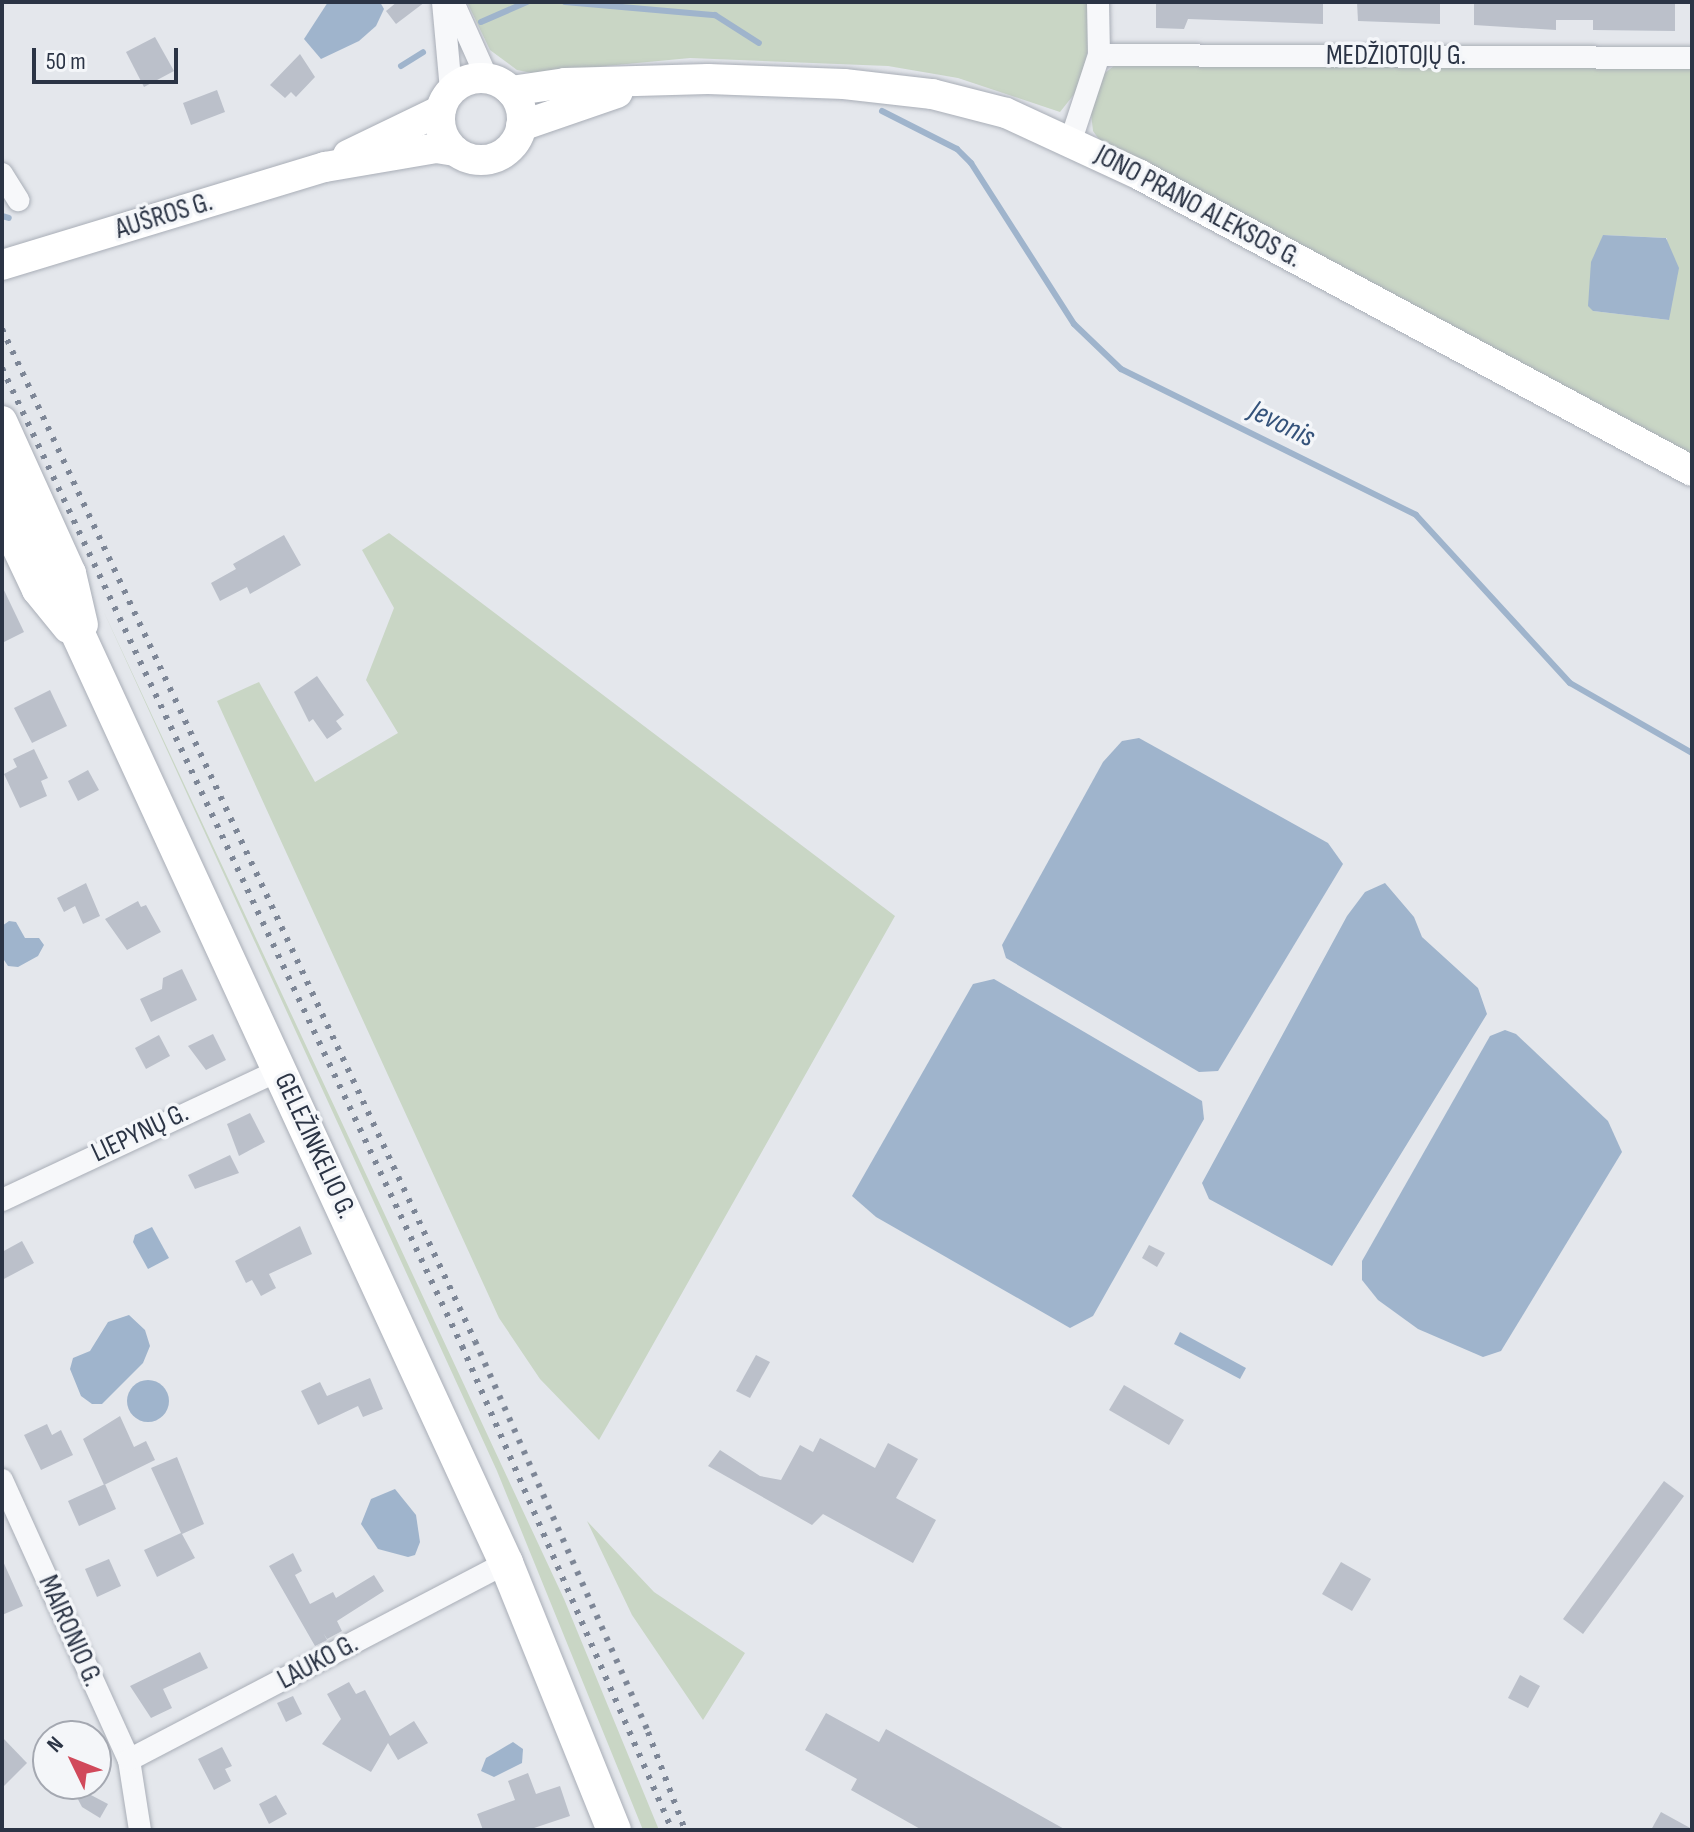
<!DOCTYPE html>
<meta charset="utf-8">
<style>
body{margin:0}
#map{position:relative;width:1694px;height:1832px;overflow:hidden;background:#e4e7ec;font-family:"Sofia Sans Condensed",sans-serif}
div>[style]{position:absolute}
.green>*{inset:0;background:#c9d6c5}
.water>*{inset:0;background:#9fb4cc}
.round{border-radius:50%}
.stream>*{height:6px;margin:-3px;padding:0 3px;transform-origin:3px;border-radius:3px;background:#9fb4cc}
.building>*{inset:0;background:#bbc0ca}
.roads{filter:drop-shadow(0 0 2px #a9aeb7) drop-shadow(0 0 2px #a9aeb7)}
.street>*{height:22px;margin:-11px;padding:0 11px;transform-origin:11px;border-radius:11px;background:#f7f8fa}
.secondary>*{height:30px;margin:-15px;padding:0 15px;transform-origin:15px;border-radius:15px;background:#fff}
.secondary>.ring{margin:-15px;padding:0;box-sizing:content-box;background:none;border:30px solid #fff;border-radius:50%}
.primary>*{height:34px;margin:-17px;padding:0 17px;transform-origin:17px;border-radius:17px;background:#fff}
.rail>*{height:6px;margin-top:-3px;transform-origin:0;background:repeating-linear-gradient(90deg,#7d8696 0 4px,transparent 0 12px)}
span{translate:-50% -50%;white-space:nowrap;text-align:center;line-height:1.15;-webkit-text-stroke:7px #f4f6f9;paint-order:stroke}
.street-label{font-size:28px;color:#2b3445}
.water-label{font-size:30px;color:#34527a;font-style:italic}
.frame{position:absolute;inset:0;border:4px solid #2b3445;pointer-events:none}
.north{position:absolute;left:32px;top:1720px;width:80px;height:80px;box-sizing:border-box;background:#f4f6f9;border:2px solid #a4a8b1;border-radius:50%;rotate:313deg;font-size:22px;font-weight:700;line-height:32px;text-align:center;color:#2b3445}
.north::after{content:'';display:block;margin:auto;width:28px;height:36px;background:#d1495b;clip-path:polygon(50% 0,100% 100%,50% 72%,0 100%)}
.scale{position:absolute;left:32px;top:48px;width:146px;height:36px;box-sizing:border-box;border:4px solid #2b3445;border-top:0;padding-left:10px;font-size:24px;line-height:28px;white-space:nowrap;color:#2b3445;-webkit-text-stroke:6px #f4f6f9;paint-order:stroke}
</style>
<div id="map">
<div class="green">
<div style="clip-path:polygon(467px 2px,1089px 2px,1090px 41px,1079px 88px,1060px 112px,958px 78px,888px 66px,690px 58px,532px 73px,517px 70px,490px 50px)"></div>
<div style="clip-path:polygon(evenodd,1115px 65px,1692px 66px,1692px 459px,1101px 142px,1093px 131px,1091px 113px,1105px 73px,1115px 65px,1603px 235px,1667px 238px,1669px 320px,1593px 311px,1603px 235px)"></div>
<div style="clip-path:polygon(389px 533px,895px 916px,599px 1440px,540px 1379px,499px 1318px,217px 701px,259px 682px,315px 782px,398px 733px,366px 680px,394px 608px,362px 550px)"></div>
<div style="clip-path:polygon(102px 608px,564px 1599px,659px 1830px,643px 1830px,497px 1471px)"></div>
<div style="clip-path:polygon(587px 1521px,654px 1592px,745px 1653px,703px 1720px,632px 1615px)"></div>
</div>
<div class="water">
<div style="clip-path:polygon(328px 2px,380px 2px,384px 9px,376px 26px,359px 41px,321px 59px,304px 39px)"></div>
<div style="clip-path:polygon(1603px 235px,1666px 238px,1679px 268px,1669px 320px,1593px 311px,1588px 306px,1591px 262px)"></div>
<div style="clip-path:polygon(1139px 738px,1328px 843px,1343px 864px,1218px 1071px,1199px 1072px,1006px 958px,1002px 945px,1103px 762px,1122px 741px)"></div>
<div style="clip-path:polygon(1385px 883px,1414px 917px,1422px 937px,1478px 988px,1487px 1014px,1332px 1266px,1209px 1199px,1202px 1183px,1347px 916px,1365px 892px)"></div>
<div style="clip-path:polygon(9px 921px,16px 922px,25px 938px,39px 938px,44px 945px,38px 956px,18px 967px,8px 966px,2px 957px,2px 926px)"></div>
<div style="clip-path:polygon(994px 979px,1202px 1101px,1204px 1119px,1093px 1316px,1070px 1328px,876px 1217px,852px 1196px,973px 984px)"></div>
<div style="clip-path:polygon(1505px 1030px,1516px 1034px,1608px 1121px,1622px 1152px,1501px 1351px,1483px 1357px,1418px 1329px,1378px 1300px,1362px 1280px,1362px 1261px,1490px 1036px)"></div>
<div style="clip-path:polygon(152px 1227px,169px 1258px,148px 1269px,133px 1242px,135px 1235px)"></div>
<div style="clip-path:polygon(129px 1315px,145px 1330px,150px 1346px,143px 1363px,102px 1404px,92px 1404px,81px 1396px,70px 1369px,73px 1358px,90px 1351px,108px 1322px)"></div>
<div style="clip-path:polygon(1180px 1332px,1246px 1368px,1240px 1379px,1174px 1344px)"></div>
<div class="round" style="left:127px;top:1380px;width:42px;height:42px"></div>
<div style="clip-path:polygon(395px 1489px,416px 1515px,420px 1542px,415px 1555px,408px 1557px,378px 1549px,361px 1524px,371px 1499px)"></div>
<div style="clip-path:polygon(513px 1742px,523px 1749px,522px 1763px,494px 1777px,481px 1771px,486px 1758px)"></div>
</div>
<div class="stream">
<div style="left:565px;top:2px;width:151px;rotate:5deg"></div>
<div style="left:715px;top:15px;width:52px;rotate:32.5deg"></div>
<div style="left:481px;top:22px;width:50px;rotate:-23.5deg"></div>
<div style="left:401px;top:66px;width:26px;rotate:-32deg"></div>
<div style="left:882px;top:111px;width:84px;rotate:26.9deg"></div>
<div style="left:957px;top:149px;width:20px;rotate:45deg"></div>
<div style="left:971px;top:163px;width:191px;rotate:57.4deg"></div>
<div style="left:1074px;top:324px;width:65px;rotate:43.8deg"></div>
<div style="left:1121px;top:369px;width:329px;rotate:26.3deg"></div>
<div style="left:1416px;top:515px;width:228px;rotate:47.5deg"></div>
<div style="left:1570px;top:683px;width:141px;rotate:29.8deg"></div>
<div style="left:2px;top:216px;width:7px;rotate:16deg"></div>
</div>
<div class="building">
<div style="clip-path:polygon(397px 2px,425px 2px,396px 24px,386px 11px)"></div>
<div style="clip-path:polygon(1156px 2px,1323px 2px,1323px 24px,1188px 19px,1184px 29px,1156px 28px)"></div>
<div style="clip-path:polygon(1357px 2px,1440px 2px,1440px 24px,1358px 21px)"></div>
<div style="clip-path:polygon(1474px 2px,1675px 2px,1675px 31px,1593px 30px,1593px 20px,1556px 20px,1556px 30px,1474px 25px)"></div>
<div style="clip-path:polygon(155px 37px,174px 71px,144px 87px,126px 52px)"></div>
<div style="clip-path:polygon(300px 54px,315px 77px,296px 97px,291px 92px,285px 98px,270px 85px)"></div>
<div style="clip-path:polygon(217px 90px,225px 112px,191px 125px,183px 103px)"></div>
<div style="clip-path:polygon(284px 535px,301px 565px,250px 594px,247px 587px,220px 601px,211px 583px,236px 569px,233px 564px)"></div>
<div style="clip-path:polygon(2px 586px,24px 632px,2px 643px)"></div>
<div style="clip-path:polygon(317px 676px,344px 715px,336px 721px,342px 729px,327px 739px,313px 719px,309px 722px,294px 692px)"></div>
<div style="clip-path:polygon(50px 690px,67px 726px,32px 743px,14px 708px)"></div>
<div style="clip-path:polygon(34px 749px,48px 778px,41px 781px,47px 796px,20px 808px,4px 774px,17px 767px,13px 759px)"></div>
<div style="clip-path:polygon(88px 770px,99px 790px,78px 801px,68px 781px)"></div>
<div style="clip-path:polygon(86px 883px,100px 916px,83px 924px,75px 906px,64px 912px,57px 898px)"></div>
<div style="clip-path:polygon(138px 901px,141px 907px,146px 905px,161px 932px,127px 950px,105px 919px)"></div>
<div style="clip-path:polygon(182px 969px,197px 1000px,151px 1022px,140px 999px,162px 989px,163px 978px)"></div>
<div style="clip-path:polygon(213px 1034px,226px 1060px,206px 1070px,188px 1046px)"></div>
<div style="clip-path:polygon(159px 1035px,170px 1056px,146px 1069px,135px 1048px)"></div>
<div style="clip-path:polygon(250px 1113px,265px 1142px,239px 1156px,227px 1124px)"></div>
<div style="clip-path:polygon(230px 1155px,239px 1173px,195px 1189px,188px 1175px)"></div>
<div style="clip-path:polygon(300px 1226px,312px 1254px,269px 1274px,276px 1288px,261px 1296px,252px 1280px,246px 1283px,235px 1261px)"></div>
<div style="clip-path:polygon(22px 1241px,34px 1263px,2px 1280px,2px 1252px)"></div>
<div style="clip-path:polygon(1149px 1245px,1165px 1253px,1157px 1267px,1142px 1258px)"></div>
<div style="clip-path:polygon(756px 1355px,770px 1362px,750px 1398px,736px 1391px)"></div>
<div style="clip-path:polygon(370px 1378px,383px 1409px,363px 1417px,358px 1406px,318px 1425px,301px 1391px,320px 1382px,327px 1396px)"></div>
<div style="clip-path:polygon(1124px 1385px,1184px 1420px,1169px 1445px,1109px 1410px)"></div>
<div style="clip-path:polygon(120px 1416px,134px 1447px,146px 1441px,155px 1460px,104px 1485px,83px 1439px)"></div>
<div style="clip-path:polygon(47px 1424px,52px 1435px,61px 1430px,73px 1455px,41px 1470px,24px 1435px)"></div>
<div style="clip-path:polygon(820px 1438px,875px 1468px,888px 1443px,918px 1459px,896px 1498px,936px 1520px,913px 1563px,823px 1514px,812px 1525px,708px 1466px,720px 1450px,760px 1476px,781px 1480px,800px 1445px,813px 1452px)"></div>
<div style="clip-path:polygon(177px 1457px,204px 1524px,182px 1534px,195px 1558px,157px 1577px,144px 1550px,181px 1533px,151px 1468px)"></div>
<div style="clip-path:polygon(1664px 1481px,1684px 1496px,1583px 1634px,1563px 1619px)"></div>
<div style="clip-path:polygon(105px 1484px,116px 1509px,79px 1526px,68px 1501px)"></div>
<div style="clip-path:polygon(293px 1553px,302px 1571px,295px 1575px,310px 1604px,333px 1592px,336px 1598px,374px 1575px,384px 1591px,337px 1621px,342px 1631px,327px 1639px,324px 1634px,327px 1640px,315px 1646px,269px 1566px)"></div>
<div style="clip-path:polygon(2px 1559px,23px 1606px,2px 1615px)"></div>
<div style="clip-path:polygon(109px 1559px,121px 1586px,97px 1597px,85px 1569px)"></div>
<div style="clip-path:polygon(1341px 1562px,1371px 1579px,1352px 1611px,1322px 1594px)"></div>
<div style="clip-path:polygon(200px 1652px,208px 1668px,163px 1689px,172px 1708px,151px 1718px,130px 1686px)"></div>
<div style="clip-path:polygon(1520px 1675px,1540px 1686px,1528px 1708px,1508px 1698px)"></div>
<div style="clip-path:polygon(349px 1682px,356px 1694px,365px 1690px,390px 1736px,414px 1721px,428px 1743px,398px 1760px,388px 1743px,371px 1772px,322px 1744px,341px 1719px,327px 1694px)"></div>
<div style="clip-path:polygon(293px 1696px,302px 1714px,286px 1722px,277px 1703px)"></div>
<div style="clip-path:polygon(826px 1713px,879px 1742px,886px 1729px,1066px 1830px,922px 1830px,851px 1790px,857px 1779px,805px 1750px)"></div>
<div style="clip-path:polygon(2px 1737px,27px 1763px,2px 1788px)"></div>
<div style="clip-path:polygon(222px 1747px,232px 1766px,225px 1769px,231px 1781px,214px 1790px,198px 1759px)"></div>
<div style="clip-path:polygon(528px 1773px,536px 1794px,560px 1786px,570px 1816px,528px 1830px,483px 1830px,477px 1814px,515px 1800px,508px 1781px)"></div>
<div style="clip-path:polygon(70px 1784px,108px 1804px,100px 1818px,82px 1807px)"></div>
<div style="clip-path:polygon(276px 1795px,287px 1814px,269px 1824px,259px 1804px)"></div>
<div style="clip-path:polygon(1661px 1812px,1692px 1829px,1692px 1830px,1651px 1830px)"></div>
</div>
<div class="roads">
<div class="street">
<div style="left:443px;top:2px;width:88px;rotate:84.8deg"></div>
<div style="left:453px;top:2px;width:83px;rotate:65.9deg"></div>
<div style="left:1099px;top:55px;width:593px;rotate:0.29deg"></div>
<div style="left:1071px;top:140px;width:89px;rotate:-71.8deg"></div>
<div style="left:1099px;top:55px;width:53px;rotate:-91.1deg"></div>
<div style="left:2px;top:174px;width:31px;rotate:58deg"></div>
<div style="left:2px;top:1200px;width:307px;rotate:-25.1deg"></div>
<div style="left:2px;top:1480px;width:307px;rotate:65.6deg"></div>
<div style="left:129px;top:1760px;width:71px;rotate:81.1deg"></div>
<div style="left:129px;top:1760px;width:425px;rotate:-27.6deg"></div>
</div>
<div class="secondary">
<div class="ring" style="left:440px;top:78px;width:52px;height:52px"></div>
<div style="left:511px;top:91px;width:55px;rotate:-8.4deg"></div>
<div style="left:565px;top:83px;width:143px;rotate:-1.6deg"></div>
<div style="left:708px;top:79px;width:136px;rotate:2.1deg"></div>
<div style="left:844px;top:84px;width:89px;rotate:6.5deg"></div>
<div style="left:932px;top:94px;width:76px;rotate:14.4deg"></div>
<div style="left:1006px;top:113px;width:148px;rotate:24.8deg"></div>
<div style="left:1140px;top:175px;width:626px;rotate:28.2deg"></div>
<div style="left:521px;top:126px;width:102px;rotate:-19deg"></div>
<div style="left:348px;top:155px;width:103px;rotate:-25.8deg"></div>
<div style="left:2px;top:265px;width:338px;rotate:-16.9deg"></div>
<div style="left:325px;top:167px;width:113px;rotate:-9.7deg"></div>
<div style="left:436px;top:148px;width:19px;rotate:9deg"></div>
<div style="left:2px;top:421px;width:167px;rotate:65.6deg"></div>
<div style="left:71px;top:573px;width:53px;rotate:77deg"></div>
<div style="left:2px;top:516px;width:82px;rotate:64.7deg"></div>
<div style="left:37px;top:590px;width:49px;rotate:50.8deg"></div>
</div>
<div class="primary">
<div style="left:2px;top:469px;width:1205px;rotate:65.26deg"></div>
<div style="left:506px;top:1563px;width:288px;rotate:68deg"></div>
</div>
</div>
<div class="rail">
<div style="left:2px;top:329px;width:1117px;rotate:64.95deg"></div>
<div style="left:475px;top:1341px;width:428px;rotate:66.1deg"></div>
<div style="left:648px;top:1732px;width:105px;rotate:69.3deg"></div>
<div style="left:2px;top:368px;width:1081px;rotate:64.81deg"></div>
<div style="left:462px;top:1346px;width:528px;rotate:66.54deg"></div>
</div>
<div class="street-label">
<span style="left:1396px;top:56px">MEDŽIOTOJŲ G.</span>
<span style="left:1198px;top:207px;rotate:28deg">JONO PRANO ALEKSOS G.</span>
<span style="left:164px;top:216px;rotate:-17deg">AUŠROS G.</span>
<span style="left:140px;top:1133px;rotate:-25deg">LIEPYNŲ G.</span>
<span style="left:315px;top:1146px;rotate:65deg">GELEŽINKELIO G.</span>
<span style="left:70px;top:1631px;rotate:66deg">MAIRONIO G.</span>
<span style="left:318px;top:1662px;rotate:-28deg">LAUKO G.</span>
</div>
<div class="water-label">
<span style="left:1282px;top:424px;rotate:26deg">Jevonis</span>
</div>
<div class="frame"></div>
<div class="north">N</div>
<div class="scale">50 m</div>
</div>
